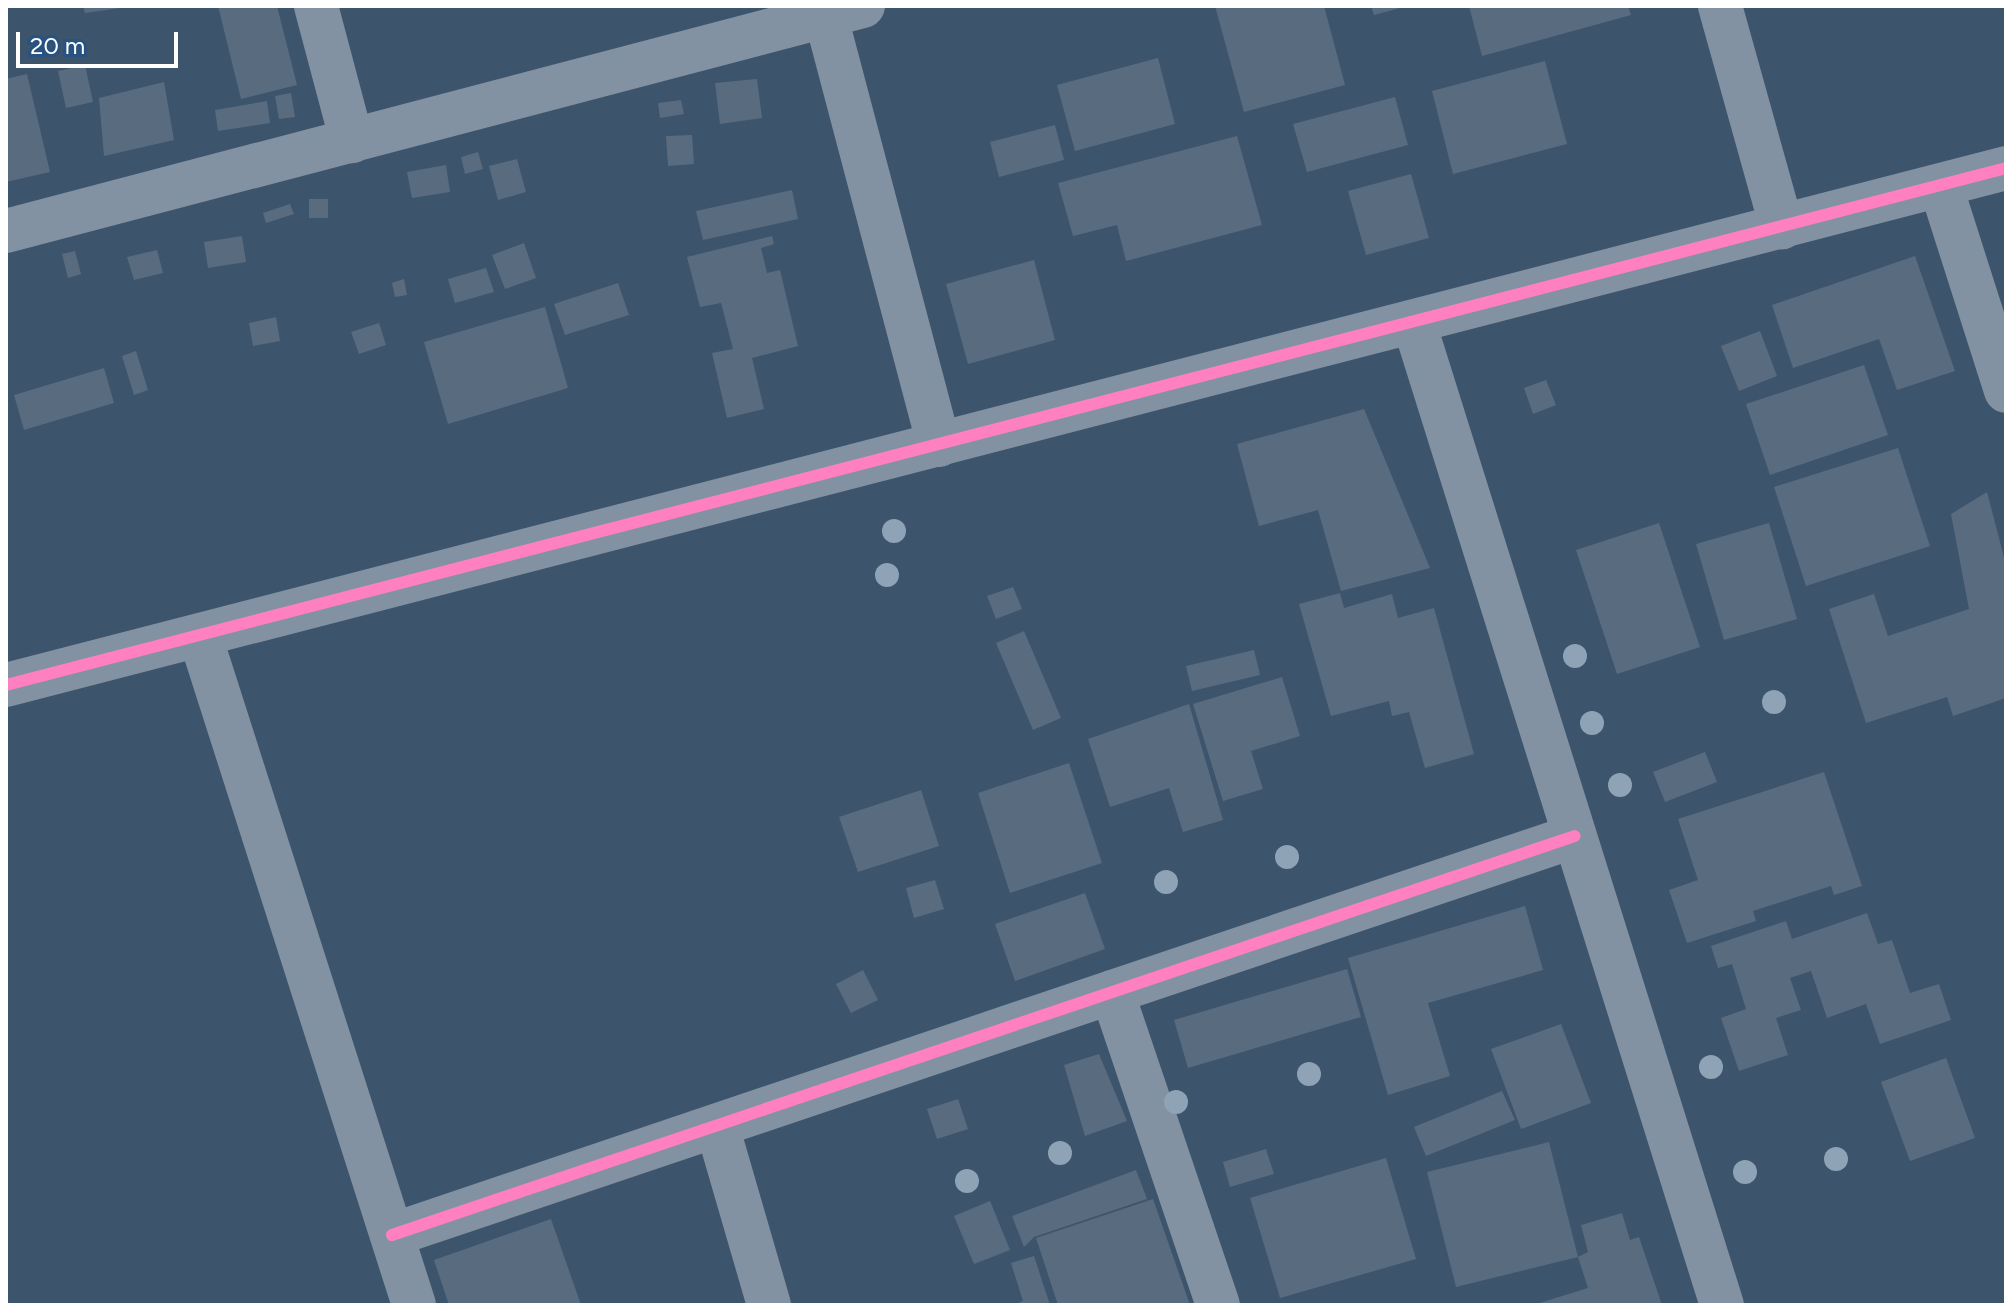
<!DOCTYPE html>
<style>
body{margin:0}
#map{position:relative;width:2012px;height:1311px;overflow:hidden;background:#3c546c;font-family:Figtree,sans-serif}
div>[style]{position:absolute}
.building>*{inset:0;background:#596c7f}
.minor>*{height:44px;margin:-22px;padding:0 22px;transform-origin:22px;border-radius:22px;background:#8292a2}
.cycleway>*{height:12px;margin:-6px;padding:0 6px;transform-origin:6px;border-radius:6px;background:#ff80c0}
.trees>*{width:24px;height:24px;margin:-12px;border-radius:50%;background:#8fa3b7}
span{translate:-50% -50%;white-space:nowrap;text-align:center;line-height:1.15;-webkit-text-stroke:6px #285380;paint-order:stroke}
.frame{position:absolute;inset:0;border:8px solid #fff;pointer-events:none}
.scale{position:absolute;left:16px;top:32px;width:162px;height:36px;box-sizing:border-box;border:4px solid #fff;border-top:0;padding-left:10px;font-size:24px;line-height:28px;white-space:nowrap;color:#fff;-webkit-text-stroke:6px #285380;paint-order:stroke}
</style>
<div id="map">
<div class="building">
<div style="clip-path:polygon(83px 6px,121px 6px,121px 8px,85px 13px)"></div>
<div style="clip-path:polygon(218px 6px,277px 6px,297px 85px,241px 99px)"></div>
<div style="clip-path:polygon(1215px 6px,1324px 6px,1345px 85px,1244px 112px)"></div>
<div style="clip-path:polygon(1371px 6px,1404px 6px,1404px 7px,1374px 15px)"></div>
<div style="clip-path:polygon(1469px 6px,1628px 6px,1631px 15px,1482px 56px)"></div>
<div style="clip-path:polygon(1158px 58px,1175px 124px,1075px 151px,1057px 85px)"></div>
<div style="clip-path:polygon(1545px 61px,1567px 144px,1453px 174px,1432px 91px)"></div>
<div style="clip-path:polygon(85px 65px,93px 102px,66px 108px,58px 71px)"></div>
<div style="clip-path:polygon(27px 74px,50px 172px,6px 182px,6px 79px)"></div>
<div style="clip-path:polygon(757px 79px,762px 118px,720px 124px,715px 83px)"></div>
<div style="clip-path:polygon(164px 82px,174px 140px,104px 156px,99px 98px)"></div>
<div style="clip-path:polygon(291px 93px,295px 117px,279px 119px,275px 96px)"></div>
<div style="clip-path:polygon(1395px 97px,1408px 145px,1307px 172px,1293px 124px)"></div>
<div style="clip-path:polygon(681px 100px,684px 114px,660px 118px,658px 103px)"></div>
<div style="clip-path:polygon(267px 101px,270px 123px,218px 131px,215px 110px)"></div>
<div style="clip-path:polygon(1055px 125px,1064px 160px,999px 177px,990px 142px)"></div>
<div style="clip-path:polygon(692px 135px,694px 164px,668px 166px,666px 136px)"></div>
<div style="clip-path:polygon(1237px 136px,1262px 225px,1126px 261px,1117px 225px,1073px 236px,1058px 183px)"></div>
<div style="clip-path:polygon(478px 152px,483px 169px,465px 174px,461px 157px)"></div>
<div style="clip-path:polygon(517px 159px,526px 192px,498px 200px,489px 166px)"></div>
<div style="clip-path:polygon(446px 165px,450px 192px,412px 198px,407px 172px)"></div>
<div style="clip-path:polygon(1411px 174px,1429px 238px,1366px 255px,1348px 191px)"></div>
<div style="clip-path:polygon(792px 190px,798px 219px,703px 240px,696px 211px)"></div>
<div style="clip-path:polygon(309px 199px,328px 199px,328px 218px,309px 218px)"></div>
<div style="clip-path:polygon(290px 204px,294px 214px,266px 223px,263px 213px)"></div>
<div style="clip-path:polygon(242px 236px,246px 262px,208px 268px,204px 242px)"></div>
<div style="clip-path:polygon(772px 236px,774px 244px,761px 248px,767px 273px,780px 270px,798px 346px,752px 358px,764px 409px,727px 418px,712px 353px,733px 349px,721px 303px,700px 307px,687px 257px)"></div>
<div style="clip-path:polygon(524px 243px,536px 278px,505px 289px,492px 255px)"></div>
<div style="clip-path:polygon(157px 250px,163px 273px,134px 280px,127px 257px)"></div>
<div style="clip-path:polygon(75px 251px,81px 274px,68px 278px,62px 254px)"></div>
<div style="clip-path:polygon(1915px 256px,1955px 371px,1897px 390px,1879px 339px,1793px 368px,1772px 305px)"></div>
<div style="clip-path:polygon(1034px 260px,1055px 340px,968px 364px,946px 284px)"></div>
<div style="clip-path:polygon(486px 268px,494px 292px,455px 303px,448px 279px)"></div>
<div style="clip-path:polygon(404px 279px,407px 295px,395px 297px,392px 283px)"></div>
<div style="clip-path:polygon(618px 283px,629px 315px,565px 335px,554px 304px)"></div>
<div style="clip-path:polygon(545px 307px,568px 388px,448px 424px,424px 342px)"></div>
<div style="clip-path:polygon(276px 317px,280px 341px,253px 346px,249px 323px)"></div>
<div style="clip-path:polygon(379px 323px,386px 345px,359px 354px,351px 332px)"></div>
<div style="clip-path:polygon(1760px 331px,1777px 376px,1739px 391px,1721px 346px)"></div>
<div style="clip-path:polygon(136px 351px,148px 390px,134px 395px,122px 356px)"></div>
<div style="clip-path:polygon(1864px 365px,1888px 435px,1770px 475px,1746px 404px)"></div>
<div style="clip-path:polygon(104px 368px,114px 403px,24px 430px,14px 395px)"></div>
<div style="clip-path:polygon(1546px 380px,1556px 405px,1533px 414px,1524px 388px)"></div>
<div style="clip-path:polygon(1364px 409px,1430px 568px,1341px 591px,1318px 510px,1259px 526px,1237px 444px)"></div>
<div style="clip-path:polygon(1898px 448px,1930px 546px,1806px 586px,1774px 487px)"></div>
<div style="clip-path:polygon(1987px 492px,2006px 565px,2006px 698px,1953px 716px,1947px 697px,1866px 723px,1829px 609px,1874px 594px,1888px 636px,1969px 609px,1951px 514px)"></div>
<div style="clip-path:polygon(1659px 523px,1700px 647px,1617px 674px,1576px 550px)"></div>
<div style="clip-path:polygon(1769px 523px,1797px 619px,1724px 640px,1696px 544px)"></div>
<div style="clip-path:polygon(1013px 587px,1022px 609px,996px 619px,987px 596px)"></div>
<div style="clip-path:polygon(1340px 593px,1344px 608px,1392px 594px,1398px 618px,1434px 608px,1474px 754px,1425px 768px,1409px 712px,1392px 716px,1389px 701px,1331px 716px,1299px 604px)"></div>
<div style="clip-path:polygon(1024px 631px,1061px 718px,1033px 730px,996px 643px)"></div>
<div style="clip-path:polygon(1254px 650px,1260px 675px,1192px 691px,1186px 666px)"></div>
<div style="clip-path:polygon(1282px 677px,1300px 736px,1251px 751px,1263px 789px,1223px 801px,1193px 704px)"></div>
<div style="clip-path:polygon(1189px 704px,1223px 820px,1183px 832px,1169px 788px,1110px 807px,1088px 739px)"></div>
<div style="clip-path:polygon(1705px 752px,1717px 782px,1665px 802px,1653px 772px)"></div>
<div style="clip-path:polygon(1069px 763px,1102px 863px,1010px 893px,978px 793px)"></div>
<div style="clip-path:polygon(1824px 772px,1862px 886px,1834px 895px,1831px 886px,1753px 911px,1756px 921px,1687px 943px,1669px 890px,1698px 880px,1678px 819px)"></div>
<div style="clip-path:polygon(921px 790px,939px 846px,858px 872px,839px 817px)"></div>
<div style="clip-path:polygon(935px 880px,944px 909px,914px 918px,906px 888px)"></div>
<div style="clip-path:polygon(1085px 893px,1105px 949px,1015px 981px,995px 924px)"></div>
<div style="clip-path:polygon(1525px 906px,1543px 970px,1428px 1003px,1450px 1076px,1388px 1095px,1348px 958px)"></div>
<div style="clip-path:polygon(1867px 913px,1878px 944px,1892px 940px,1910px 993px,1939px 984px,1951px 1020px,1880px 1044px,1866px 1004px,1827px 1018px,1811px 971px,1790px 978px,1801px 1010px,1776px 1018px,1788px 1055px,1739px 1071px,1721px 1018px,1746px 1009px,1732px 964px,1718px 968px,1711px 946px,1786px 921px,1792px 939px)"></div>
<div style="clip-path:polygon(1347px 969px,1361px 1017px,1188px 1068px,1174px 1020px)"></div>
<div style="clip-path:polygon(863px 970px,878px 1000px,851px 1013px,836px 984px)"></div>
<div style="clip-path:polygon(1561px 1024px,1591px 1103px,1521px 1129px,1491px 1049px)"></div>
<div style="clip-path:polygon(1099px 1054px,1127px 1121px,1085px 1136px,1064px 1065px)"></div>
<div style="clip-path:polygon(1946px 1058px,1975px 1138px,1910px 1161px,1881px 1082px)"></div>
<div style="clip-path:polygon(1502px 1091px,1515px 1120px,1426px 1156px,1414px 1127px)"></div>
<div style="clip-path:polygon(958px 1099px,968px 1129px,937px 1139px,927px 1109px)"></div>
<div style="clip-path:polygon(1549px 1142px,1578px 1257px,1456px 1287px,1427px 1172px)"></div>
<div style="clip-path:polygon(1266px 1149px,1274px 1174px,1230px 1187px,1223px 1162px)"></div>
<div style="clip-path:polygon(1386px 1158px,1416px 1259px,1280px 1298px,1250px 1198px)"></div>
<div style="clip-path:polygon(1136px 1170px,1147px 1199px,1034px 1237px,1024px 1247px,1012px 1216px)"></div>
<div style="clip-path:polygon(1153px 1199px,1190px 1305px,1058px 1305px,1036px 1238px)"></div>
<div style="clip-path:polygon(990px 1201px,1010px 1250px,974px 1264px,954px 1216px)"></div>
<div style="clip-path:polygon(1622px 1213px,1630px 1240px,1639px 1237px,1662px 1305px,1533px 1305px,1588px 1288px,1578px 1257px,1588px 1252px,1581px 1225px)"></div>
<div style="clip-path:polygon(551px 1219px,581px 1305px,449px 1305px,434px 1260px)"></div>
<div style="clip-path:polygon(1034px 1256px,1050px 1305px,1013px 1305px,1023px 1301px,1011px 1263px)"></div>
</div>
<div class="minor">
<div style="left:316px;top:6px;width:140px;rotate:75.1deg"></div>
<div style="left:823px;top:6px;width:454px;rotate:75.2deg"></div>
<div style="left:1720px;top:6px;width:230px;rotate:74.4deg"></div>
<div style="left:1941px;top:187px;width:214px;rotate:72.3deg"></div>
<div style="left:6px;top:231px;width:886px;rotate:-14.71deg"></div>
<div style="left:1414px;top:323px;width:1029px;rotate:72.59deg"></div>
<div style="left:200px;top:636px;width:702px;rotate:72.26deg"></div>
<div style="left:6px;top:685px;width:2066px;rotate:-14.49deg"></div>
<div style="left:1112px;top:992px;width:330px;rotate:71.3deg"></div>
<div style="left:717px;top:1126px;width:186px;rotate:73.8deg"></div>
<div style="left:392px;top:1235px;width:1248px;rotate:-18.64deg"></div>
</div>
<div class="cycleway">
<div style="left:6px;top:685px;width:2066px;rotate:-14.49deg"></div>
<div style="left:392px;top:1235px;width:1248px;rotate:-18.64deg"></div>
</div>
<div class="trees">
<div style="left:894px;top:531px"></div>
<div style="left:887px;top:575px"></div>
<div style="left:1575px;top:656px"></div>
<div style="left:1774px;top:702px"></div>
<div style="left:1592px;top:723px"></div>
<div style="left:1620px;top:785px"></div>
<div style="left:1287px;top:857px"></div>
<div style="left:1166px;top:882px"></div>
<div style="left:1711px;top:1067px"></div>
<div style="left:1309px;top:1074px"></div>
<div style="left:1176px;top:1102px"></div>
<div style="left:1060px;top:1153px"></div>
<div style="left:1836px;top:1159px"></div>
<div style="left:1745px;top:1172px"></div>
<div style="left:967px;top:1181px"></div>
</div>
<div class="frame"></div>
<div class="scale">20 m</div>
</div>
